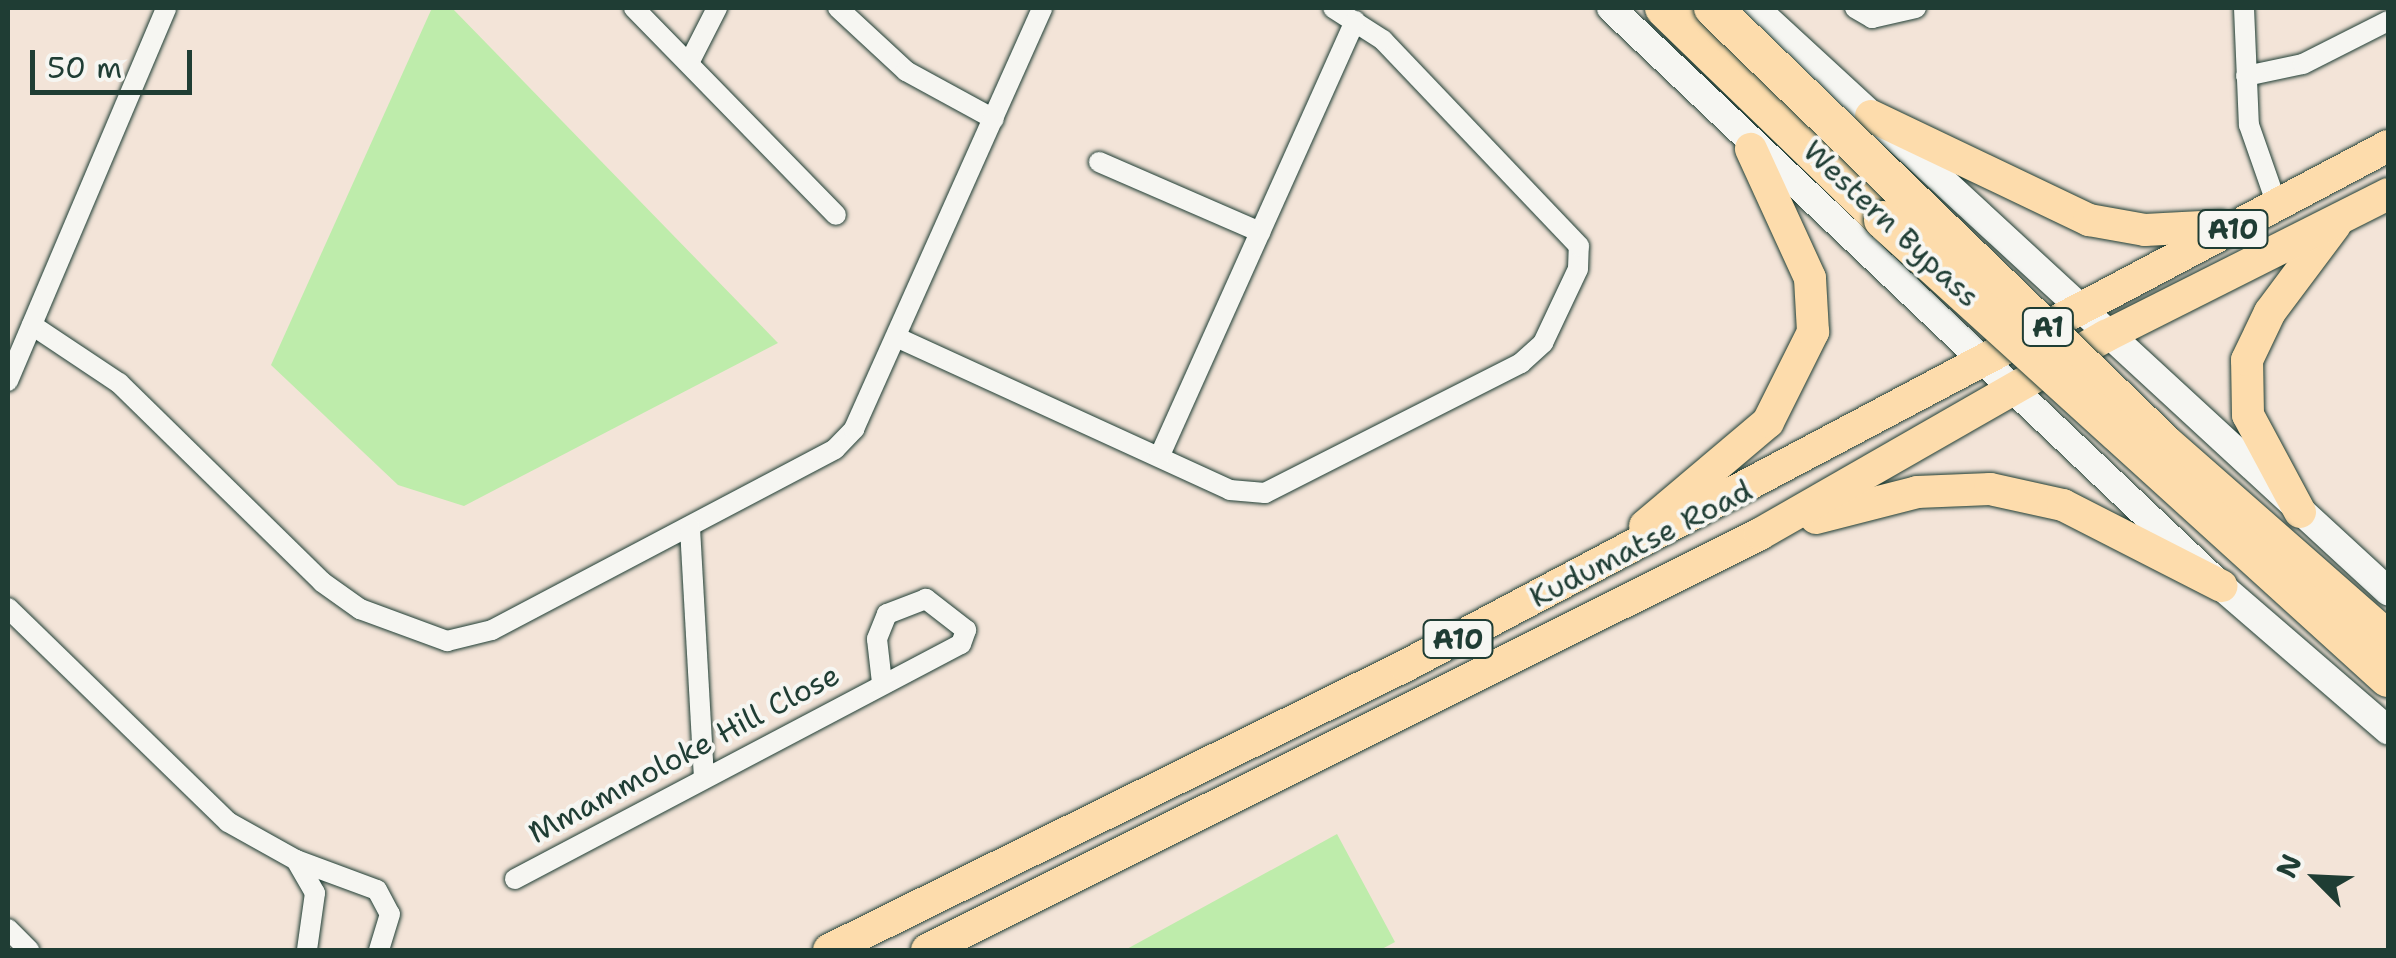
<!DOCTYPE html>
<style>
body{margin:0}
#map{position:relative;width:2396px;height:958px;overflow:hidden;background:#f3e4d8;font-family:"Shantell Sans",sans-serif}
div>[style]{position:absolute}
.green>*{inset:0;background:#beecab}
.roads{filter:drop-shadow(0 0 2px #1f3d34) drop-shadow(0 0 2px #1f3d34)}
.street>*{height:20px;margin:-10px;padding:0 10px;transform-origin:10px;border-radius:10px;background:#f6f6f2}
.secondary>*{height:28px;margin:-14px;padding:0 14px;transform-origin:14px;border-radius:14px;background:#f6f6f2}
.primary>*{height:32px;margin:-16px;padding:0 16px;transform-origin:16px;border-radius:16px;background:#fddcac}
.highway>*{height:38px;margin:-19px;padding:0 19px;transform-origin:19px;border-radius:19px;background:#fddcac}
.bridges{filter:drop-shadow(0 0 2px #1f3d34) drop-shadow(0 0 2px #1f3d34)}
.highway-bridge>*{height:38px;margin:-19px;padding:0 19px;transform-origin:19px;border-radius:19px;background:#fddcac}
span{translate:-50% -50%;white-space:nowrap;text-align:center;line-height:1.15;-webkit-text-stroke:8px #f6f6f2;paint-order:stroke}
.shield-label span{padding:2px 8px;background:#f6f6f2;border:2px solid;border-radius:8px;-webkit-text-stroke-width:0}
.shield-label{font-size:28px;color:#1f3d34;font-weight:700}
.street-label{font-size:30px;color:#1f3d34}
.frame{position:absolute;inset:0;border:10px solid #1f3d34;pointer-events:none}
.north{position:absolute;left:2266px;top:828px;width:100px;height:100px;-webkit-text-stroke:8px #f6f6f2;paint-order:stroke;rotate:294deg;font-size:28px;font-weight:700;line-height:40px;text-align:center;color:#1f3d34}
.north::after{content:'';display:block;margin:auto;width:35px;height:45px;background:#1f3d34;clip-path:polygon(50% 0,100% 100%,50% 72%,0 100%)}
.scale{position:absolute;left:30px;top:50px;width:162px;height:45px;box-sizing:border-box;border:5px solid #1f3d34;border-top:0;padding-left:12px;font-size:30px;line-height:35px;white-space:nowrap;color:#1f3d34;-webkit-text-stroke:8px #f6f6f2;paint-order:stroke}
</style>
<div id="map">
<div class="green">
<div style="clip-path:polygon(432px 8px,452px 8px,778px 343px,464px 506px,398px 485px,271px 365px)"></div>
<div style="clip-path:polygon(1337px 834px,1395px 942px,1380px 950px,1125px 950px)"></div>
</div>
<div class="roads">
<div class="street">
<div style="left:634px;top:8px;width:289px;rotate:45.7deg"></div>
<div style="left:838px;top:8px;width:93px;rotate:42.8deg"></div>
<div style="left:906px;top:71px;width:100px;rotate:28.6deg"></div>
<div style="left:1855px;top:8px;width:20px;rotate:30deg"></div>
<div style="left:1872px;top:18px;width:45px;rotate:-12.8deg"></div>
<div style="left:2244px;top:8px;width:117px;rotate:87.6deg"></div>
<div style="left:2249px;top:125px;width:88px;rotate:70.7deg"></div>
<div style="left:689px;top:63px;width:62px;rotate:-63deg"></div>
<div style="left:2246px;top:76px;width:58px;rotate:-11.9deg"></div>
<div style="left:2303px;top:64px;width:95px;rotate:-26.8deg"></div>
<div style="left:1099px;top:162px;width:176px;rotate:23.5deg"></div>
<div style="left:32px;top:325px;width:105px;rotate:33.7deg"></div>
<div style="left:119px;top:383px;width:284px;rotate:44.4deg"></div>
<div style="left:322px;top:582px;width:47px;rotate:35.4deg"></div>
<div style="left:360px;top:609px;width:93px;rotate:20.2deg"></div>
<div style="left:447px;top:641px;width:46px;rotate:-13.7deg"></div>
<div style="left:492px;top:630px;width:388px;rotate:-27.8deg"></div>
<div style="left:835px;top:449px;width:28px;rotate:-46deg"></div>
<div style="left:854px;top:429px;width:461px;rotate:-65.9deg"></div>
<div style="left:896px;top:337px;width:367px;rotate:24.6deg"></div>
<div style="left:1230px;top:490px;width:35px;rotate:5deg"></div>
<div style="left:1265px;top:493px;width:287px;rotate:-26.9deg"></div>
<div style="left:1521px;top:363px;width:30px;rotate:-42deg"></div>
<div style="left:1543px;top:343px;width:82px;rotate:-64.7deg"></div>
<div style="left:1578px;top:269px;width:23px;rotate:-88deg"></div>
<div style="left:1579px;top:246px;width:284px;rotate:-133.6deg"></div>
<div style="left:1383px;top:40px;width:59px;rotate:-147.4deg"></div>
<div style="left:8px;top:381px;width:405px;rotate:-67deg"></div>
<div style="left:1160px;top:455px;width:476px;rotate:-65.8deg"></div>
<div style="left:690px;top:528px;width:247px;rotate:86.8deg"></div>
<div style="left:8px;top:608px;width:307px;rotate:44.2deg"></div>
<div style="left:228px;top:822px;width:78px;rotate:29.2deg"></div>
<div style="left:296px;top:860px;width:86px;rotate:20.3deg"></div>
<div style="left:377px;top:890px;width:27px;rotate:62deg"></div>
<div style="left:390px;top:914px;width:38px;rotate:107deg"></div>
<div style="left:296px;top:860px;width:38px;rotate:60deg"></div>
<div style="left:315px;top:893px;width:58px;rotate:98deg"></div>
<div style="left:515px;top:879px;width:504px;rotate:-27.79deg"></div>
<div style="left:961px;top:644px;width:15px;rotate:-70deg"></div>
<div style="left:966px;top:630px;width:51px;rotate:-142.2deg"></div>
<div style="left:926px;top:599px;width:42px;rotate:159deg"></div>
<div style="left:887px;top:614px;width:27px;rotate:112deg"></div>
<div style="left:877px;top:639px;width:44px;rotate:83.5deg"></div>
<div style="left:8px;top:929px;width:30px;rotate:45deg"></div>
</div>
<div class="secondary">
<div style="left:1611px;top:8px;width:840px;rotate:43.46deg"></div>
<div style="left:2221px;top:586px;width:221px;rotate:40.8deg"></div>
<div style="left:1755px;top:8px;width:861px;rotate:42.65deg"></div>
</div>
<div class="primary">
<div style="left:1871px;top:116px;width:242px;rotate:25.5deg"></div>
<div style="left:2089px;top:220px;width:57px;rotate:10.1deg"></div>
<div style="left:2145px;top:230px;width:76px;rotate:-3deg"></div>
<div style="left:2300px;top:512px;width:110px;rotate:-118.2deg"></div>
<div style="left:2248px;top:415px;width:55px;rotate:-91deg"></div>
<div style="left:2247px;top:360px;width:53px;rotate:-64.4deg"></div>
<div style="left:2270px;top:312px;width:109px;rotate:-53.2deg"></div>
<div style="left:1816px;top:518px;width:104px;rotate:-14.4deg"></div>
<div style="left:1917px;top:492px;width:73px;rotate:-2.4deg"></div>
<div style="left:1990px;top:489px;width:75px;rotate:12.4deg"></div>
<div style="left:2063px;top:505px;width:178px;rotate:27.1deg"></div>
<div style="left:1645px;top:526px;width:161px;rotate:-40.2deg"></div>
<div style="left:1768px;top:422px;width:101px;rotate:-63.4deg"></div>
<div style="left:1813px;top:332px;width:54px;rotate:-93.2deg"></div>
<div style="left:1810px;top:278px;width:142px;rotate:-114.6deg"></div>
<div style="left:829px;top:950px;width:642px;rotate:-26.25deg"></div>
<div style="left:1405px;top:666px;width:1112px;rotate:-27.88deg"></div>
<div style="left:927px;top:950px;width:931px;rotate:-26.54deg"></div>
<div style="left:1760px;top:534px;width:399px;rotate:-29.8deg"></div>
<div style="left:2106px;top:336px;width:316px;rotate:-26.7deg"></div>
</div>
<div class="highway">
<div style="left:1664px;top:8px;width:305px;rotate:44.1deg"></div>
</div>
</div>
<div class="bridges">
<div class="highway-bridge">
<div style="left:1713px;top:8px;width:629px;rotate:43.97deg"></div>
<div style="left:2166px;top:445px;width:295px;rotate:41.3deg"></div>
<div style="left:1883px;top:220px;width:682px;rotate:42.21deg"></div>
</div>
</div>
<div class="shield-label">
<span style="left:2233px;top:229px">A10</span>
<span style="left:2048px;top:327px">A1</span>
<span style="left:1458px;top:639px">A10</span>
</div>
<div class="street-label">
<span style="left:1891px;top:224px;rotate:43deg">Western Bypass</span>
<span style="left:1641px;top:544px;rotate:-27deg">Kudumatse Road</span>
<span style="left:684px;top:754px;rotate:-28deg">Mmammoloke Hill Close</span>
</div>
<div class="frame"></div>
<div class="north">N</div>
<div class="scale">50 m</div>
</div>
